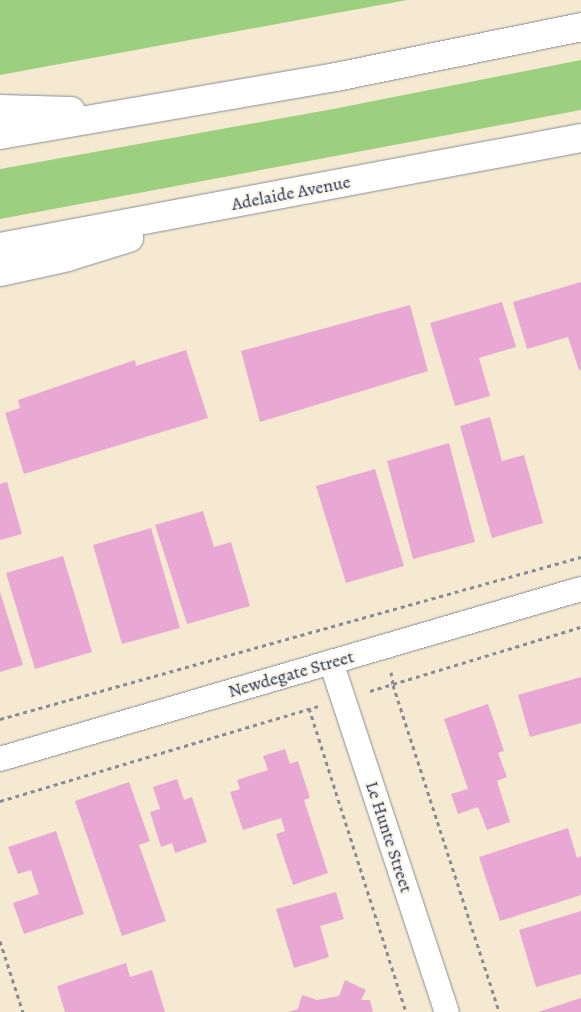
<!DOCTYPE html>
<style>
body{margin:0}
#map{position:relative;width:581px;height:1012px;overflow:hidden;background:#f5ead1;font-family:Alegreya,serif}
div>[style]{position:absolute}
.green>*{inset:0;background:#9cd080}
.building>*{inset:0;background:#e9a8d3}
.path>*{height:3px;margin-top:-1.5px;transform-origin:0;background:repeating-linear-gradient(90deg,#888c98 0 4px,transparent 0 8px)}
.roads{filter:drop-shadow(0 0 1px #888c98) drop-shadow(0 0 1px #888c98)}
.street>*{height:24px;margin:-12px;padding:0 12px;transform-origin:12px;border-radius:12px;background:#fff}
.highway>*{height:28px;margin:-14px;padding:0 14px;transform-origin:14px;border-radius:14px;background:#fff}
span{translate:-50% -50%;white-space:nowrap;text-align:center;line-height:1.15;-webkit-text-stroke:4px #fcf5e5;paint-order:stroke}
.street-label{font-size:18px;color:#1b2f5e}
</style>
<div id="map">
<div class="green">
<div style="clip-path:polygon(0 0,407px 0,0 75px)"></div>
<div style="clip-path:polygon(581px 60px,581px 110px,0 219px,0 169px,333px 109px)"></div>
</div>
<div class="building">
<div style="clip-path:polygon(581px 282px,581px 370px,579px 370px,568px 337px,527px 349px,513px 302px)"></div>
<div style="clip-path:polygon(502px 302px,516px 347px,479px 358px,490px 396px,455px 406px,430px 323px)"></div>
<div style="clip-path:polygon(410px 305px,428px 371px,260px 422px,241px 351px)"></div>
<div style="clip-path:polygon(186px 350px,208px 418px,24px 474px,5px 413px,20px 408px,18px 400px,135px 360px,136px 366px)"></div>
<div style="clip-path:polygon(490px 417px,502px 461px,524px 455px,543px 523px,492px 538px,460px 426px)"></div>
<div style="clip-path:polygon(449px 443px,475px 542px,413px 559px,387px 461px)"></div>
<div style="clip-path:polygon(375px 469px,404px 566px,346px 583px,316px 486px)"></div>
<div style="clip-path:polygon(7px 482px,22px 534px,0 540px,0 484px)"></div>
<div style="clip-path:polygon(203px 511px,214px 547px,231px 542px,250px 606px,187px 624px,155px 525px)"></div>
<div style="clip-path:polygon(151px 528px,180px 628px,122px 644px,93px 545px)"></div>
<div style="clip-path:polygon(63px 556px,92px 652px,35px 669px,6px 573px)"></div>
<div style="clip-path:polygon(0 592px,23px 665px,0 672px)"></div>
<div style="clip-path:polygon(581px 677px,581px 723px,530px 737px,518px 695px)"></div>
<div style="clip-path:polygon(488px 704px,504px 751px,498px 753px,507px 777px,497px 781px,510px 822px,487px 830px,478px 807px,458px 814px,451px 794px,468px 789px,444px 719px)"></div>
<div style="clip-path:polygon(285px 749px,290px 764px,298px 761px,310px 798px,304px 800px,328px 873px,293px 885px,276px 834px,285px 831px,281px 818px,243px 830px,230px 792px,240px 789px,237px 780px,268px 770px,263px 756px)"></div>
<div style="clip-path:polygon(177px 779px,184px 800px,192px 797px,207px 842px,175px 853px,172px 843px,161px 847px,150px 812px,160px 809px,153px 787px)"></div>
<div style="clip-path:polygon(129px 782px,150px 841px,139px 845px,166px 921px,122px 936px,75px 801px)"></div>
<div style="clip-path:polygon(568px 828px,577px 858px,581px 856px,581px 895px,500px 921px,479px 857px)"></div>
<div style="clip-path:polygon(56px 831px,84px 914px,24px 934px,13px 903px,39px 894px,31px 870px,18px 874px,8px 847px)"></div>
<div style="clip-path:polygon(336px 892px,344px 919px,320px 926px,329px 957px,294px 968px,276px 909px)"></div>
<div style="clip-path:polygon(581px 911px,581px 974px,536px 987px,519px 930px)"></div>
<div style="clip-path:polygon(126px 963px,130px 977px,152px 970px,165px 1012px,65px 1012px,57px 986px)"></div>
<div style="clip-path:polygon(345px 980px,366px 990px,361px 1000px,370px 1000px,373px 1012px,288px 1012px,298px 1009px,302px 995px,317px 1000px,339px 996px)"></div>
<div style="clip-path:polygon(581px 998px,581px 1012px,538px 1012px)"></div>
</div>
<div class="path">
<div style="left:391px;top:672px;width:13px;rotate:81deg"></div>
<div style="left:393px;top:685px;width:344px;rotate:72deg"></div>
<div style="left:370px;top:691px;width:220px;rotate:-16.9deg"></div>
<div style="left:309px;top:708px;width:319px;rotate:72.3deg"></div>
<div style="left:0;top:719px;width:603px;rotate:-15.58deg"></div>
<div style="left:0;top:801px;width:332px;rotate:-16.6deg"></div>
<div style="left:0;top:941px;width:75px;rotate:72.1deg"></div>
</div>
<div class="roads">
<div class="street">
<div style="left:331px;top:662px;width:369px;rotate:71.7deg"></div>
<div style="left:0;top:759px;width:605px;rotate:-16.31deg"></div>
</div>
<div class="highway">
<div style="left:0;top:109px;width:71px;rotate:1.6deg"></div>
<div style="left:0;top:135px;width:341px;rotate:-9.8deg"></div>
<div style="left:336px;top:77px;width:250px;rotate:-11.5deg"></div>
<div style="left:0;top:247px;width:591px;rotate:-10.63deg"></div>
<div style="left:0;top:272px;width:70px;rotate:-12.4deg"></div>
<div style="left:68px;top:257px;width:64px;rotate:-17.3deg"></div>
</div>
</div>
<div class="street-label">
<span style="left:291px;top:193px;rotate:-11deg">Adelaide Avenue</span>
<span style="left:291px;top:674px;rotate:-16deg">Newdegate Street</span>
<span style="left:389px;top:837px;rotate:72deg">Le Hunte Street</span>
</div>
</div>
